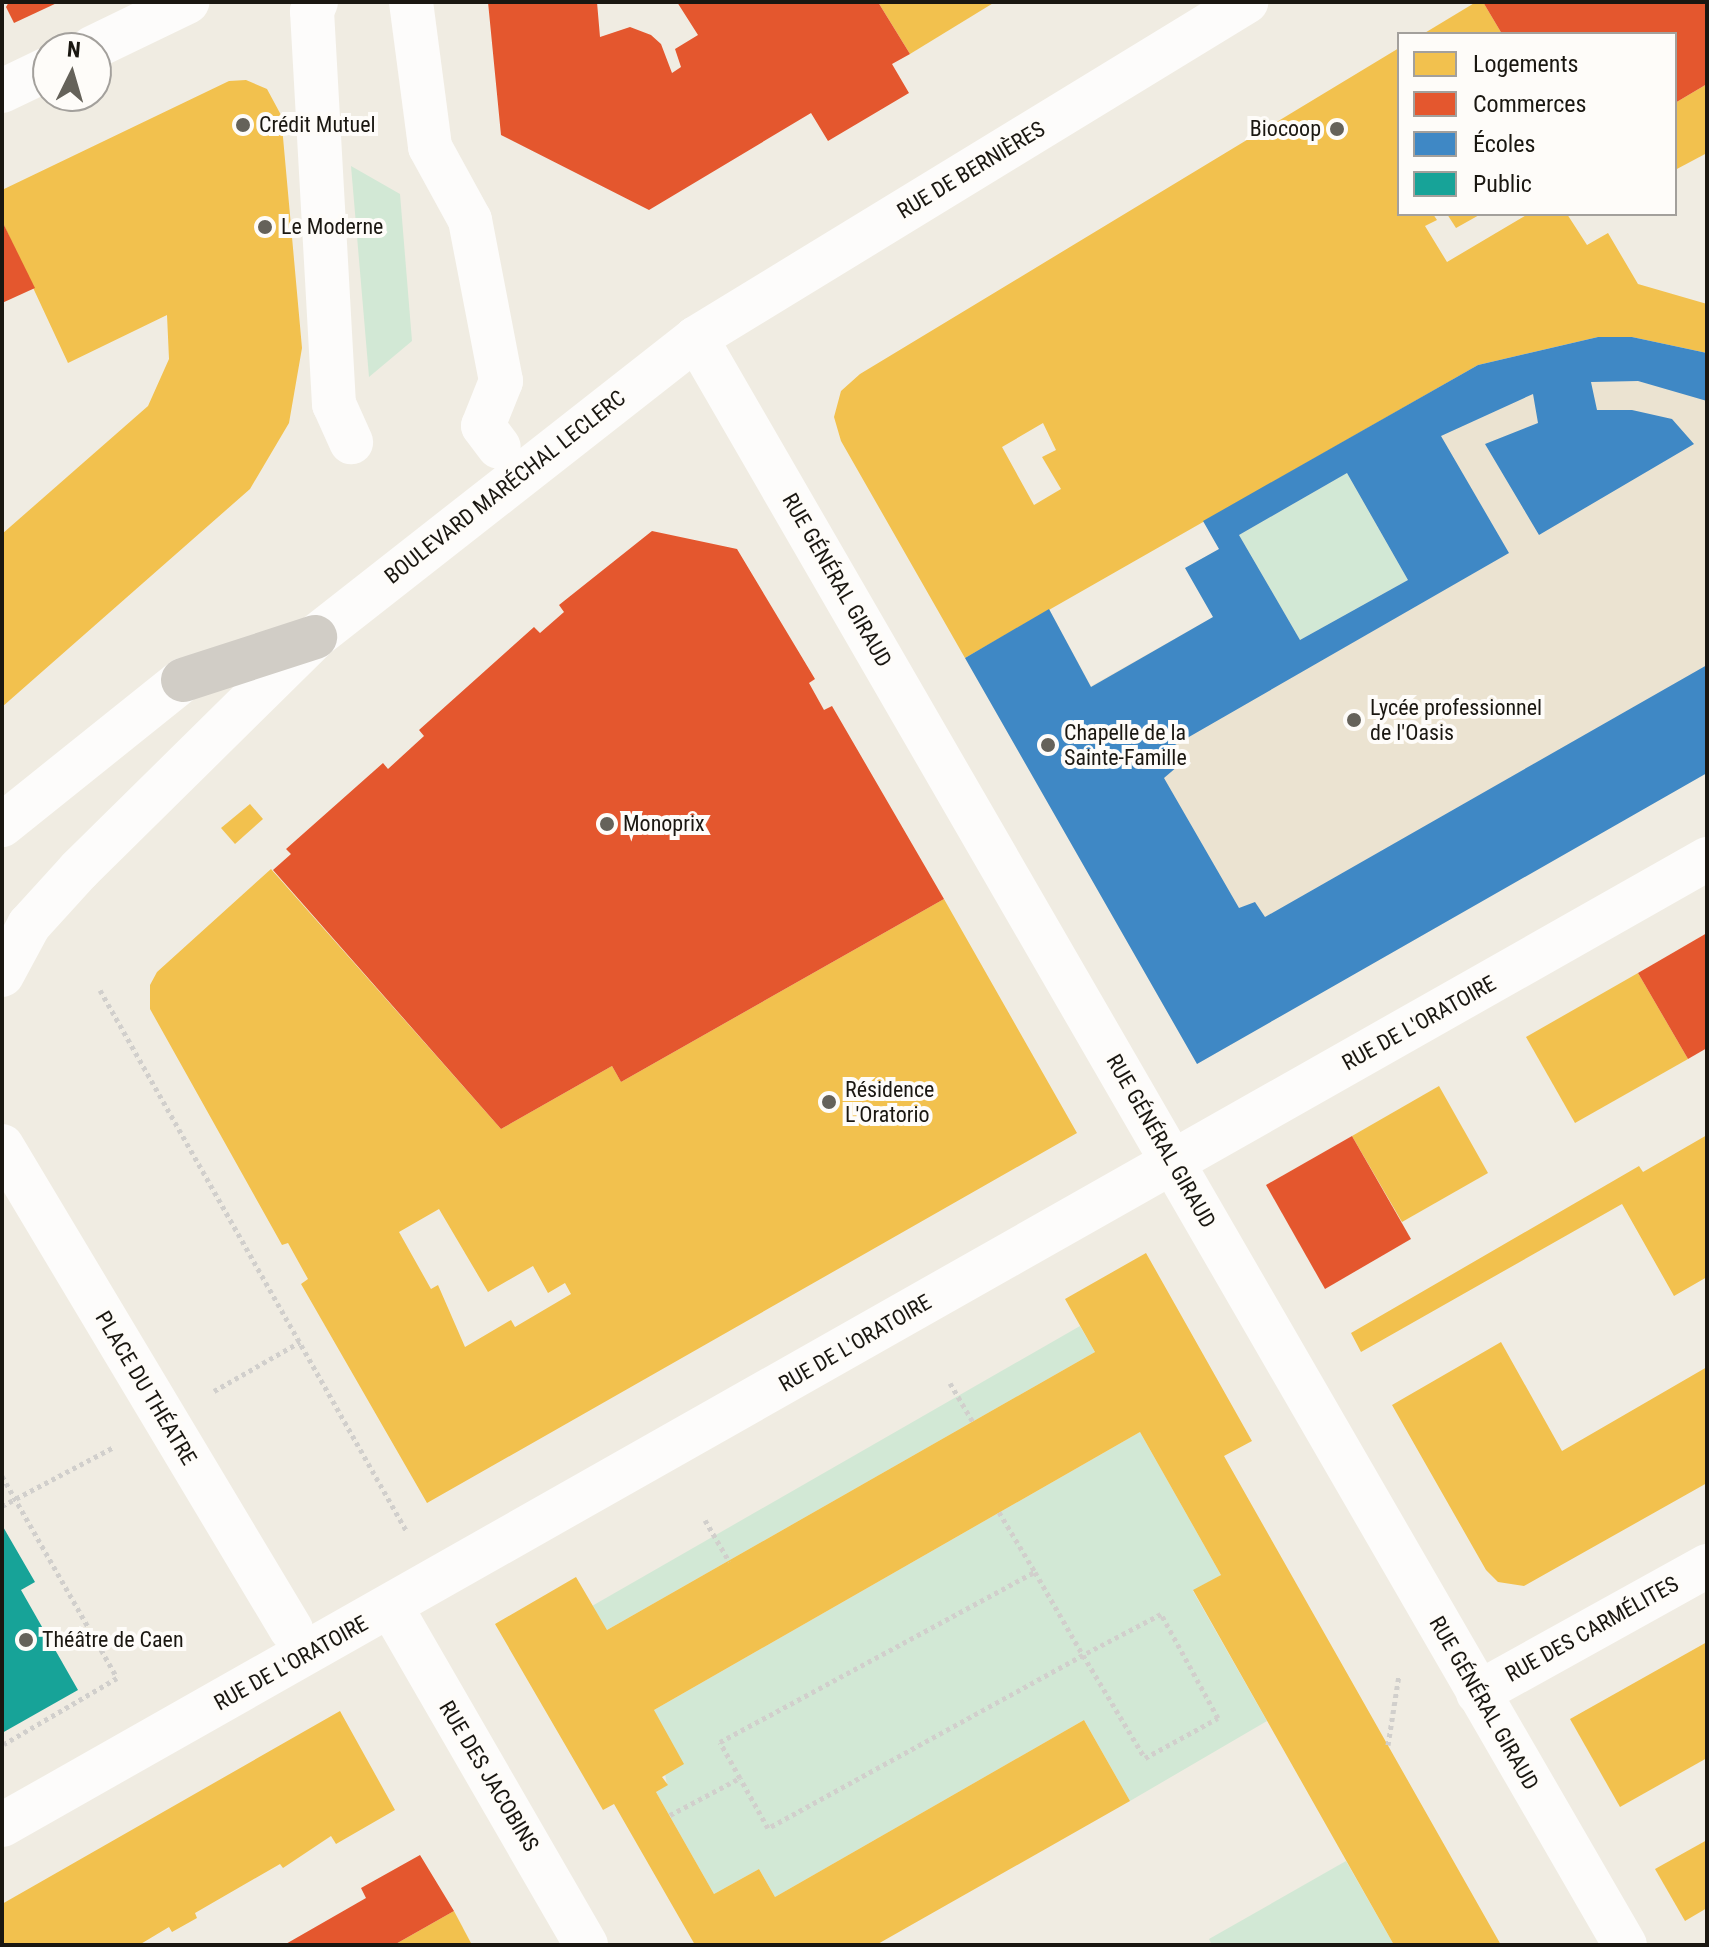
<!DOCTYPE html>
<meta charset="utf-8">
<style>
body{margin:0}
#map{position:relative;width:1709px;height:1947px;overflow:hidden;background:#f0ece2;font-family:"Roboto Condensed",sans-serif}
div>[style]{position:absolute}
.built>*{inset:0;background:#ebe3d1}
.green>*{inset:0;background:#d2e8d5}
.homes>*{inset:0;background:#f2c14e}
.shops>*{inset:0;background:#e4572e}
.schools>*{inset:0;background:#3f88c5}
.public>*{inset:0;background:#17a398}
.path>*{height:5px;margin-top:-2.5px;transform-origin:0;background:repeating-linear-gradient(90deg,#d1cfcc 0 4px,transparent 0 8px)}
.minor>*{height:44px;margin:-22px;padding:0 22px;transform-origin:22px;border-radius:22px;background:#fdfcfb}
.major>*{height:44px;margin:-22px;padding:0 22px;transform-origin:22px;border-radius:22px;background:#d1cdc6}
.dots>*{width:22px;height:22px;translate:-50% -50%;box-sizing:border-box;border:4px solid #fefcf9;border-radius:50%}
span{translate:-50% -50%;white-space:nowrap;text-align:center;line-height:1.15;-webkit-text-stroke:8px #fefcf9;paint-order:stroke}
.poi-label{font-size:22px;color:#1a1711}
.left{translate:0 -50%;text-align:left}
.right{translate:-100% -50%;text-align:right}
.street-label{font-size:22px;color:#1a1711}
.frame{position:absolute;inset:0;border:4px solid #1a1711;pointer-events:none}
.legend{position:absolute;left:1397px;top:32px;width:280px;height:184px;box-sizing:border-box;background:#fefcf9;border:2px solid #a3a09c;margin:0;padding:10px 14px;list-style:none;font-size:24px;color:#1a1711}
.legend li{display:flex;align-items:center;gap:16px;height:40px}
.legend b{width:40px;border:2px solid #a3a09c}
.north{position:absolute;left:32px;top:32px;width:80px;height:80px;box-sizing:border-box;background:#fefcf9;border:2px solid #a3a09c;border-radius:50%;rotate:5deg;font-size:22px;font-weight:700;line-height:32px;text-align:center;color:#1a1711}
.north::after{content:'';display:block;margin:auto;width:28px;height:36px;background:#65625a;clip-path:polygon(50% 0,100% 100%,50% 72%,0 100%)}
</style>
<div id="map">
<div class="built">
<div style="clip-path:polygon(1707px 353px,1707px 773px,1197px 1064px,965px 658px,1049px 609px,1091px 686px,1213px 617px,1185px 568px,1219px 549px,1355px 435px)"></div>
</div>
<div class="green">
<div style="clip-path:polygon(351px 166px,400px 194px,412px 341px,369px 377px)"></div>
<div style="clip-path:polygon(1347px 473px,1408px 580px,1300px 640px,1239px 535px)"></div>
<div style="clip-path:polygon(1080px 1326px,1095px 1352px,607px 1630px,592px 1606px)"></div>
<div style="clip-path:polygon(1140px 1432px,1221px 1575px,1193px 1591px,1267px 1721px,1130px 1801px,1084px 1720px,775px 1897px,759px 1869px,714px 1894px,656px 1792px,667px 1785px,654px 1710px)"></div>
<div style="clip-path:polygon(1346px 1861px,1394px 1945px,1212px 1945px,1209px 1939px)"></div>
</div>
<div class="homes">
<div style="clip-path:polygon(878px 2px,995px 2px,910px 54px)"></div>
<div style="clip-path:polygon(1476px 2px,1483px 2px,1502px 34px,1423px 34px)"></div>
<div style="clip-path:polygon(evenodd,1399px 48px,1399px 214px,1433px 214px,1437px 220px,1425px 226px,1447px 262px,1528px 214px,1567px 214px,1587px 245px,1608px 233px,1638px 284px,1707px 304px,1707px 353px,1632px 337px,1598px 337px,1478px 365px,965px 658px,841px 441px,834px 417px,841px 391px,860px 374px,1399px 48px,1043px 423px,1056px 450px,1042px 457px,1061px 489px,1034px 505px,1002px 447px,1043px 423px)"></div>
<div style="clip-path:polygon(246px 80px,267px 89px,281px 115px,302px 348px,289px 423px,250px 489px,2px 707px,2px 534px,148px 406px,169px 359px,167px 315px,68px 363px,2px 221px,2px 190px,229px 81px)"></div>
<div style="clip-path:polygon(1707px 84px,1707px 153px,1675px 170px,1675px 103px)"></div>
<div style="clip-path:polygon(1447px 214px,1481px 214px,1456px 228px)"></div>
<div style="clip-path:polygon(250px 804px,263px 819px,235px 844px,221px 828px)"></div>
<div style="clip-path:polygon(evenodd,271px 869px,501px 1129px,612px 1066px,621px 1082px,944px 899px,1077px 1133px,427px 1503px,301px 1284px,308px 1279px,288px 1243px,282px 1245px,150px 1009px,150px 985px,157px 972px,271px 869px,439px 1209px,488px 1292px,533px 1266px,548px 1293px,565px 1283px,571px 1294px,515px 1327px,511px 1320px,465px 1347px,438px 1285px,431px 1289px,399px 1232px,439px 1209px)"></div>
<div style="clip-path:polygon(1638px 973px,1688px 1059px,1575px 1123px,1526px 1037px)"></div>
<div style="clip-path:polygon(1439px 1086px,1488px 1173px,1402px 1222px,1352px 1136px)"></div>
<div style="clip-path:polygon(1707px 1135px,1707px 1277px,1674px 1296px,1622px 1204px,1361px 1352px,1351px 1333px,1639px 1166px,1643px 1172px)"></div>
<div style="clip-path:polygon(1146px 1253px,1252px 1441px,1224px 1456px,1501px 1945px,1394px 1945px,1193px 1590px,1221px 1575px,1140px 1432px,654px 1710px,684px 1764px,662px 1777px,668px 1785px,656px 1792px,714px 1894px,759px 1869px,775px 1897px,1084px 1720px,1130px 1801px,876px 1945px,695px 1945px,614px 1804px,603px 1810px,495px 1624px,576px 1577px,607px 1630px,1095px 1352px,1065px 1299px)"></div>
<div style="clip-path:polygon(1501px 1342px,1562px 1451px,1707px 1367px,1707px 1483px,1524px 1586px,1498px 1582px,1486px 1570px,1392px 1405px)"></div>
<div style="clip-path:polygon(1707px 1642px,1707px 1758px,1620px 1807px,1570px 1719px)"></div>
<div style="clip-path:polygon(340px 1711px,395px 1810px,336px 1844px,331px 1836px,283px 1868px,280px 1864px,195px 1913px,197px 1918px,172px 1932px,169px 1927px,139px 1945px,2px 1945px,2px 1904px)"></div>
<div style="clip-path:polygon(1707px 1840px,1707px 1908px,1685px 1921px,1655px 1869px)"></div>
<div style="clip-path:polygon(454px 1911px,472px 1945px,394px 1945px)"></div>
</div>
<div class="shops">
<div style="clip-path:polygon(9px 2px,59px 2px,14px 23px,6px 7px)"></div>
<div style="clip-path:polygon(488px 2px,597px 2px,600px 37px,630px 27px,651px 35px,661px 44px,672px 73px,681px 67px,675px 49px,698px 35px,677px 2px,878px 2px,910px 54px,892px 64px,909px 93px,828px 141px,811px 113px,649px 210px,501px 135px)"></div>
<div style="clip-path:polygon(1483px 2px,1707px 2px,1707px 84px,1675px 103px,1675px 34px,1502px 34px)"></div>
<div style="clip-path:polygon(2px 221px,35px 288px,2px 303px)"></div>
<div style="clip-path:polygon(652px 531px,737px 549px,815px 679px,809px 683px,824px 710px,832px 706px,944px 899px,621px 1082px,612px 1066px,501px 1129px,273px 870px,291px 854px,286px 849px,383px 763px,388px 769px,424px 736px,419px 730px,534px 627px,540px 633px,564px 612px,559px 605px)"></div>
<div style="clip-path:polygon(1707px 933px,1707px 1048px,1688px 1059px,1638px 973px)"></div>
<div style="clip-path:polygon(1352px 1136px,1411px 1239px,1325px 1289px,1266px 1185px)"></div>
<div style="clip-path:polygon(420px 1855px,454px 1911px,394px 1945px,284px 1945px,366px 1898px,361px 1888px)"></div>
</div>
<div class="schools">
<div style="clip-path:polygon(evenodd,1598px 337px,1632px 337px,1707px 353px,1707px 401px,1638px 381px,1591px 382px,1597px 410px,1632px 410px,1672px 419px,1694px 444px,1539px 535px,1485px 444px,1538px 423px,1533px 394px,1441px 436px,1509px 553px,1168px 749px,1178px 766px,1164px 778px,1239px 908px,1255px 902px,1265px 917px,1707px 665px,1707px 773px,1197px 1064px,965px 658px,1049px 609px,1091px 687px,1213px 617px,1185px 568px,1219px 549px,1203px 521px,1478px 365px,1598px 337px,1347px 473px,1408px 580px,1300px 640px,1239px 535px,1347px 473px)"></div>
</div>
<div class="public">
<div style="clip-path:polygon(2px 1525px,35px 1582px,21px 1590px,78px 1690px,2px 1733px)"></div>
</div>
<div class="path">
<div style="left:100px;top:990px;width:623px;rotate:60.47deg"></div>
<div style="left:950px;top:1383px;width:45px;rotate:59.5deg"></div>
<div style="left:214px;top:1391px;width:99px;rotate:-29.7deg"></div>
<div style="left:2px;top:1476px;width:232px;rotate:60.3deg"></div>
<div style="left:117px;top:1678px;width:131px;rotate:149.7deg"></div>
<div style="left:2px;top:1506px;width:127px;rotate:-27.8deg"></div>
<div style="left:999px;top:1512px;width:70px;rotate:59deg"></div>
<div style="left:705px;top:1520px;width:48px;rotate:59.7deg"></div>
<div style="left:1388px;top:1745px;width:71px;rotate:-81.1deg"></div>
<div style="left:670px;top:1815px;width:79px;rotate:-27.9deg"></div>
<div style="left:740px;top:1778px;width:41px;rotate:-119.1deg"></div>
<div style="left:720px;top:1742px;width:358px;rotate:-28.4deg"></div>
<div style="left:1035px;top:1572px;width:96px;rotate:60deg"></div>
<div style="left:1083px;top:1655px;width:120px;rotate:59deg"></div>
<div style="left:1145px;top:1758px;width:83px;rotate:-28.7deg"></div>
<div style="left:1218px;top:1718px;width:119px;rotate:-118.7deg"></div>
<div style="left:1161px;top:1614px;width:88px;rotate:152.3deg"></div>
<div style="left:1083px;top:1655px;width:359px;rotate:151.2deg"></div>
<div style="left:768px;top:1828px;width:57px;rotate:-119.2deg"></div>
</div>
<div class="minor">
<div style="left:316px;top:2px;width:10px;rotate:114deg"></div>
<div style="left:312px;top:11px;width:394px;rotate:86.8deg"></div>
<div style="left:334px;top:404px;width:42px;rotate:65.9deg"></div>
<div style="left:411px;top:2px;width:146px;rotate:82.5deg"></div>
<div style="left:430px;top:147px;width:83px;rotate:61.3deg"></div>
<div style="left:470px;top:220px;width:164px;rotate:79.1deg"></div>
<div style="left:501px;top:381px;width:48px;rotate:111.8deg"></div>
<div style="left:483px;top:426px;width:26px;rotate:53deg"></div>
<div style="left:92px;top:48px;width:106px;rotate:-25.8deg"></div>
<div style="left:2px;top:91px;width:51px;rotate:-25.6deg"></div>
<div style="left:696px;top:338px;width:1856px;rotate:59.97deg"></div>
<div style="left:2px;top:825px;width:232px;rotate:-38.7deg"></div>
<div style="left:2px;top:975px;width:57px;rotate:-61.6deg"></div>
<div style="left:29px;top:925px;width:74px;rotate:-47.7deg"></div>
<div style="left:79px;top:870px;width:332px;rotate:-44.6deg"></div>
<div style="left:315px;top:637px;width:484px;rotate:-38.1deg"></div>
<div style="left:696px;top:338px;width:645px;rotate:-31.42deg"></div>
<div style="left:2px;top:1146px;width:563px;rotate:59.11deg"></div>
<div style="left:391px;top:1607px;width:390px;rotate:60deg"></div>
<div style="left:1478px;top:1693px;width:262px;rotate:-29deg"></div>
<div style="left:2px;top:1825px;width:1960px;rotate:-29.53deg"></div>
</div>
<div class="major">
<div style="left:183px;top:680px;width:139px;rotate:-18deg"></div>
</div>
<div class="dots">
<div style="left:243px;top:125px;background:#65625a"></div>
<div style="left:1337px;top:129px;background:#65625a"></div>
<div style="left:265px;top:227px;background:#65625a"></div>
<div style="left:1354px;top:720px;background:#65625a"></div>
<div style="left:1048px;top:745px;background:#65625a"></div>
<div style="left:607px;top:824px;background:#65625a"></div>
<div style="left:829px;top:1102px;background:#65625a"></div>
<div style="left:26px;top:1640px;background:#65625a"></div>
</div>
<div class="poi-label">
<span class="left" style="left:259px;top:125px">Crédit Mutuel</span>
<span class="right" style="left:1321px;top:129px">Biocoop</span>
<span class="left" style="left:281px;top:227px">Le Moderne</span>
<span class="left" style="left:1370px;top:720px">Lycée professionnel<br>de l'Oasis</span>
<span class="left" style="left:1064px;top:745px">Chapelle de la<br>Sainte-Famille</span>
<span class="left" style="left:623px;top:824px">Monoprix</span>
<span class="left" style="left:845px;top:1102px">Résidence<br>L'Oratorio</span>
<span class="left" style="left:42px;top:1640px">Théâtre de Caen</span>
</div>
<div class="street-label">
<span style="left:971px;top:170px;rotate:-31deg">RUE DE BERNIÈRES</span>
<span style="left:505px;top:487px;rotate:-38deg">BOULEVARD MARÉCHAL LECLERC</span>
<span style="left:837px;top:580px;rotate:60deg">RUE GÉNÉRAL GIRAUD</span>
<span style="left:1419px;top:1023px;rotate:-29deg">RUE DE L'ORATOIRE</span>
<span style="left:1161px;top:1141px;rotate:60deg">RUE GÉNÉRAL GIRAUD</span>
<span style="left:855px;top:1343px;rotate:-30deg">RUE DE L'ORATOIRE</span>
<span style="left:146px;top:1388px;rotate:59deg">PLACE DU THÉATRE</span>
<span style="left:1592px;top:1629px;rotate:-29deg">RUE DES CARMÉLITES</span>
<span style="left:291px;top:1663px;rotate:-29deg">RUE DE L'ORATOIRE</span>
<span style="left:1484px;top:1703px;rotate:60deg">RUE GÉNÉRAL GIRAUD</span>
<span style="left:489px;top:1776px;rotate:59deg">RUE DES JACOBINS</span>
</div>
<div class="frame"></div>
<ul class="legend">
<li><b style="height:22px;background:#f2c14e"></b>Logements</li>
<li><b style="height:22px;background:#e4572e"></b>Commerces</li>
<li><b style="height:22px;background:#3f88c5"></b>Écoles</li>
<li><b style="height:22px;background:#17a398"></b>Public</li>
</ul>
<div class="north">N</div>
</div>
